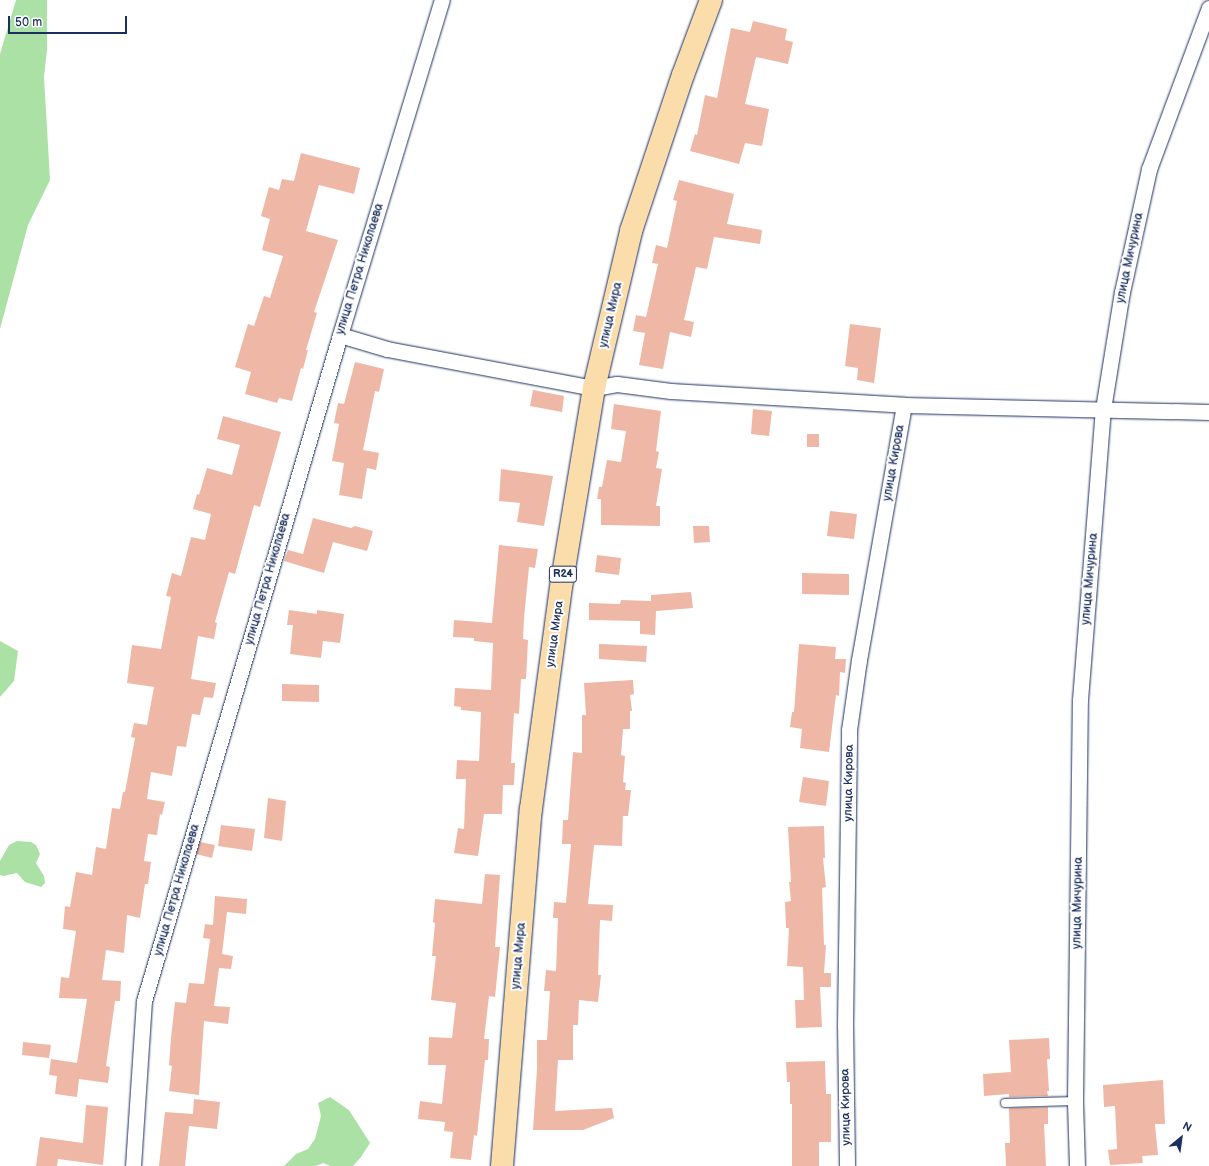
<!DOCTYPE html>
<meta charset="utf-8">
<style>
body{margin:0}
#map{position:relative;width:1209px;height:1166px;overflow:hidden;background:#fff;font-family:"Balsamiq Sans",sans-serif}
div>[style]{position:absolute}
.green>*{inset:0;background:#abe1a4}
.building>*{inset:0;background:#efb7a5}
.roads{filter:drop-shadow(0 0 1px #1b2f5e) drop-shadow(0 0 1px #1b2f5e)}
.lane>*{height:8px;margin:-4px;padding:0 4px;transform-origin:4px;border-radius:4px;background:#fff}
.street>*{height:15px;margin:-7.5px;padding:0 7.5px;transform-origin:7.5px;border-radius:7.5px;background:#fff}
.primary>*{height:22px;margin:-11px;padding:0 11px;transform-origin:11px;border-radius:11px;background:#fbddab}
span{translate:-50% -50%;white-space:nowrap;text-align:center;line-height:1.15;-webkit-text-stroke:4px #fff;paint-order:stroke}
.shield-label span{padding:1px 3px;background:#fff;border:1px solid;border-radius:3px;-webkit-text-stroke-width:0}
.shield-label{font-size:11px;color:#1b2f5e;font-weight:700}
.street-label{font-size:12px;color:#1b2f5e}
.north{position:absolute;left:1161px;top:1118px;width:40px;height:40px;-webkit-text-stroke:3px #fff;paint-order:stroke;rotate:29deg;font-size:11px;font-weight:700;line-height:16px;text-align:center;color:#1b2f5e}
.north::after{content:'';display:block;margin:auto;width:14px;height:18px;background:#1b2f5e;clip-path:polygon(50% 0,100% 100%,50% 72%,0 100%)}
.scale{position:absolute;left:8px;top:16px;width:119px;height:18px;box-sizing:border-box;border:2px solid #1b2f5e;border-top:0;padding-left:5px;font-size:12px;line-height:14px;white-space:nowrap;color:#1b2f5e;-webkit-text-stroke:3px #fff;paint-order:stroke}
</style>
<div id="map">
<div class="green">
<div style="clip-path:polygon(16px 0,47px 0,47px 50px,44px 77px,50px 180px,28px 225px,0 329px,0 54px)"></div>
<div style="clip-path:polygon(0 641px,18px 651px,14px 681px,0 697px)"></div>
<div style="clip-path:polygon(17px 841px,31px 842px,36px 845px,40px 854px,36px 863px,44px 876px,45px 883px,41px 887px,25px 882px,17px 873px,3px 876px,0 875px,0 861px,9px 845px)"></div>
<div style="clip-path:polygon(330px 1097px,349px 1110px,370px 1143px,361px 1157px,353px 1166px,330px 1166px,324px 1163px,315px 1166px,284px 1166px,296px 1154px,308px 1149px,315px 1139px,321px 1116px,318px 1103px)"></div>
</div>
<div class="building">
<div style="clip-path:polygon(753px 21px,787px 29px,785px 40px,793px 42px,788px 64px,756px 57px,745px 104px,769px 109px,762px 146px,745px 143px,739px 164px,690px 151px,695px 134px,697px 135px,705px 95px,717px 98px,731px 28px,750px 32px)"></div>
<div style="clip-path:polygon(301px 153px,360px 168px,354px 194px,319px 185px,306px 231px,338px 240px,314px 312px,317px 313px,306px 350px,308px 350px,303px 369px,301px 368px,292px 401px,279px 398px,277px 403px,245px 394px,251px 372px,235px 367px,248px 324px,254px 326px,264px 296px,270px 298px,283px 256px,262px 250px,270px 219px,261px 216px,269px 187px,279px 190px,282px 179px,294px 181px)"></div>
<div style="clip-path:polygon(679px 180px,734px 194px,727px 224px,762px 230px,760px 244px,714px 237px,707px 269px,696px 267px,684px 320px,694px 322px,691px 337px,670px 332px,663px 369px,639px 365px,645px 333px,633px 331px,636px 315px,646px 317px,658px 264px,652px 263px,656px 245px,667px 248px,677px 201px,673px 200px)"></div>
<div style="clip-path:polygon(850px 324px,881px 328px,874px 383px,857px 380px,858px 368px,845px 366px)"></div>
<div style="clip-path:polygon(355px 362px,384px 369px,379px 392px,375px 391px,363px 450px,379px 453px,376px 470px,367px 468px,362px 499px,339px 495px,344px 463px,332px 461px,339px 424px,334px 423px,338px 403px,344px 404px)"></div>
<div style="clip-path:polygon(533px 390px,564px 396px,562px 412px,530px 406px)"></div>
<div style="clip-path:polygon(614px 404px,661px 411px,656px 451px,659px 452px,656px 468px,662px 469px,656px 506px,660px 506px,660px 526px,601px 525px,601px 499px,597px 499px,599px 487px,602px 487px,607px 460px,621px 462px,626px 431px,611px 429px)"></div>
<div style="clip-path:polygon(753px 409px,772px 411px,769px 436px,751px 434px)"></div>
<div style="clip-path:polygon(223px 416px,281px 432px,260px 507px,254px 505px,235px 574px,229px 572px,215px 622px,217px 623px,214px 639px,198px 636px,191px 679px,216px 683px,213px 698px,204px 697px,200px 715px,192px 714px,186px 747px,177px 746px,172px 776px,151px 772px,147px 799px,165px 802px,162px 815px,160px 814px,157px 835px,148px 834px,144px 861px,151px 862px,148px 884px,145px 884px,140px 918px,127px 915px,124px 953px,106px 950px,102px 980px,121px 981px,120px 1001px,115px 1001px,106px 1066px,110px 1067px,108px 1083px,79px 1079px,77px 1097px,55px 1094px,57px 1076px,49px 1075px,51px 1059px,77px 1063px,87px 999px,59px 998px,61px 977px,69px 978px,76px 931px,63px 929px,65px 906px,70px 907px,76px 872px,92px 875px,96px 847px,106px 849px,112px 808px,120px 809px,123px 792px,125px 792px,135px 738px,131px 737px,134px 723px,147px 725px,154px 687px,127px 683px,132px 645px,161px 649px,171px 597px,166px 596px,172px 573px,181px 576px,191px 537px,205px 540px,211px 514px,193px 509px,197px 494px,199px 495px,207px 468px,232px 475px,240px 445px,217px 439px)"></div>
<div style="clip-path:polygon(807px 434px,819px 434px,819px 447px,807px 447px)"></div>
<div style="clip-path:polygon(501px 469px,553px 476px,544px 526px,517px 522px,520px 503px,499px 501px)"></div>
<div style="clip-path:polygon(830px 511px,857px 514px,854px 539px,827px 536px)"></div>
<div style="clip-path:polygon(313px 518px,351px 528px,355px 526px,373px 531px,367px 551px,333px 542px,324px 573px,284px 561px,288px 550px,303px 554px)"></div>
<div style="clip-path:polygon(693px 526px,709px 526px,710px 542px,694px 543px)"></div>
<div style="clip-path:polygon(499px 545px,538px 549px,535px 568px,529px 567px,524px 618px,523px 639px,528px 640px,526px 679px,521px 679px,519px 714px,514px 713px,511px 763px,515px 763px,514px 785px,503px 785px,502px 814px,484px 814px,478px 856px,454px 853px,458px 828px,464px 829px,466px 779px,456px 779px,457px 760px,479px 761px,481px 712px,461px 710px,461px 707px,454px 706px,455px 688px,491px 690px,493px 643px,474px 641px,474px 638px,453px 637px,454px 620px,492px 623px)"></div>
<div style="clip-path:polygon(597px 555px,621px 558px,619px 575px,595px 572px)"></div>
<div style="clip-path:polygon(802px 573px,849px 574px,849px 595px,802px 594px)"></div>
<div style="clip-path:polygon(691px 592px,693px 608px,656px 611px,655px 635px,640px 634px,640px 621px,589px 620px,589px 603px,620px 604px,621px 600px,651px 601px,651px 595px)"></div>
<div style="clip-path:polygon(289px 610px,317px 614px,317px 610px,344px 614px,340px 643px,323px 641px,321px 658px,290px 654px,293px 625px,287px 625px)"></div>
<div style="clip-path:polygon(599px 644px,647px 646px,646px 662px,599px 659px)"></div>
<div style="clip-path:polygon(799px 644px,836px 647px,835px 659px,846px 659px,845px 673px,840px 672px,839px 696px,836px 695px,829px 752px,800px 748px,802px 729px,790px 727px,792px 712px,794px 712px)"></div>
<div style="clip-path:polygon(633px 680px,634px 694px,630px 695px,632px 711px,630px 711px,630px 729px,623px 729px,621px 755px,625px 756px,623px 782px,626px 783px,625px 790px,631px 790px,628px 816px,623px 816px,622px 846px,594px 845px,588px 904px,613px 905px,612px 921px,600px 920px,598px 975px,601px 975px,598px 1002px,579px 1000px,578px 1025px,573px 1025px,573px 1060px,558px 1060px,555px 1111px,612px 1108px,614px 1118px,583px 1130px,533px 1130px,537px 1069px,537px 1040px,547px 1040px,550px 991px,544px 991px,546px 970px,556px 971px,558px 918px,553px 918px,554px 902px,566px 903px,571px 844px,562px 844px,563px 820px,568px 820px,573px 752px,582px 753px,582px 715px,586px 715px,584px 683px)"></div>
<div style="clip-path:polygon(282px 684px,319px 685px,319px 702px,282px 701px)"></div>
<div style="clip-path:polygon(803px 777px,829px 781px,826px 806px,799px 802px)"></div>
<div style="clip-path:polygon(268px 798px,286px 801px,282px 841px,264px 838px)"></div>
<div style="clip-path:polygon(221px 825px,255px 829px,252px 851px,218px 846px)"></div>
<div style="clip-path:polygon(824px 826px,825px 858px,823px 858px,826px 887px,822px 888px,824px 945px,826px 945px,824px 973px,831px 973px,831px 987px,820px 987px,822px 1027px,796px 1028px,795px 1000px,804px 1000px,803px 967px,787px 966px,789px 928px,786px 928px,785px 902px,791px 901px,789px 882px,791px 882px,788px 827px)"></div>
<div style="clip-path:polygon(200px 842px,215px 845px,212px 858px,196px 854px)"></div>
<div style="clip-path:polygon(485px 874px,500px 875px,495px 947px,500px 947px,495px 997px,489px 996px,484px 1039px,489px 1039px,488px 1060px,485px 1060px,477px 1136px,474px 1135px,471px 1160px,450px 1158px,453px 1132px,444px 1131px,445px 1122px,418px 1119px,420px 1101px,442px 1104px,446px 1065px,428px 1065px,429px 1037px,452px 1038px,456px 1003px,431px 1000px,436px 956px,432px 956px,435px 923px,433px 922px,435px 899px,482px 904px)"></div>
<div style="clip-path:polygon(215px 896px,247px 899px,246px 914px,227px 912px,222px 954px,233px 956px,231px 969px,219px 968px,214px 1006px,230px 1007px,228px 1024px,204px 1021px,199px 1095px,169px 1091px,172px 1066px,169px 1065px,171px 1038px,175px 1002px,186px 1003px,189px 983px,204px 984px,210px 939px,203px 938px,205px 924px,213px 925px)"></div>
<div style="clip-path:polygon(1049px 1038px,1050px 1059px,1047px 1059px,1049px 1091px,1047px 1091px,1048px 1096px,1009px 1097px,1009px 1094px,984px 1096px,983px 1074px,1011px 1072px,1009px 1040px)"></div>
<div style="clip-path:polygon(23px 1042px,51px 1045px,49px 1058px,22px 1055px)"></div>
<div style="clip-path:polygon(825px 1061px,826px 1094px,831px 1094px,831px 1142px,819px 1142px,819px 1166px,792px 1166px,792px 1104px,790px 1104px,790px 1082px,787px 1082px,786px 1062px)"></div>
<div style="clip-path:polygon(1163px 1080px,1165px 1124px,1155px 1124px,1158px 1155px,1142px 1156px,1143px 1163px,1110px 1165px,1108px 1150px,1117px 1149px,1115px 1106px,1104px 1107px,1103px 1085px)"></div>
<div style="clip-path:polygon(194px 1099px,220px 1102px,217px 1129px,189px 1126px,185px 1166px,159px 1166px,165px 1112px,193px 1114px)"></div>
<div style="clip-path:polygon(86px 1105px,108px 1107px,103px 1165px,58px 1159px,57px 1166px,36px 1166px,40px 1137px,83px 1143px)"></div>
<div style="clip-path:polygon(1048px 1107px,1048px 1124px,1044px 1124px,1046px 1166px,1006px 1166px,1005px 1143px,1010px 1143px,1009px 1108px)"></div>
</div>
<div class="roads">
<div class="lane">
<div style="left:1005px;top:1103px;width:70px;rotate:-1.6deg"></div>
</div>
<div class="street">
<div style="left:340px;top:335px;width:49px;rotate:16.6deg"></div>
<div style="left:387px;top:349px;width:211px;rotate:10.7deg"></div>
<div style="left:594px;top:388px;width:23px;rotate:-10deg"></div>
<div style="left:617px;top:384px;width:54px;rotate:7.4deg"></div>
<div style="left:671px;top:391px;width:233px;rotate:3.4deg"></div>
<div style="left:904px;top:405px;width:305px;rotate:1.3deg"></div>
<div style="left:133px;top:1166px;width:165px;rotate:-86.2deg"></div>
<div style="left:144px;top:1001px;width:694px;rotate:-73.6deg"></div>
<div style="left:340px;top:335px;width:350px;rotate:-73.1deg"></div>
<div style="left:847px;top:1166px;width:140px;rotate:-90.8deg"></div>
<div style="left:845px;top:1026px;width:296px;rotate:-89.2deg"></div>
<div style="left:849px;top:730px;width:71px;rotate:-81.9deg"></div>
<div style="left:859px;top:660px;width:259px;rotate:-80deg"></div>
<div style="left:1077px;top:1166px;width:65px;rotate:-91.8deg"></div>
<div style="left:1075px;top:1101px;width:401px;rotate:-89.3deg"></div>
<div style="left:1080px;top:700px;width:292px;rotate:-85.5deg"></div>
<div style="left:1103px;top:409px;width:119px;rotate:-80.8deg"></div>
<div style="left:1122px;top:292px;width:126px;rotate:-77.6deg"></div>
<div style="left:1149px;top:169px;width:172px;rotate:-69.6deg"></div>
</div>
<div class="primary">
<div style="left:502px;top:1166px;width:358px;rotate:-85.4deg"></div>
<div style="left:531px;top:809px;width:230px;rotate:-82.3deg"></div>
<div style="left:562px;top:581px;width:196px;rotate:-80.6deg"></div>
<div style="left:594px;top:388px;width:161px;rotate:-76.7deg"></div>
<div style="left:631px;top:231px;width:164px;rotate:-71.6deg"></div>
<div style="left:683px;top:75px;width:80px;rotate:-69.5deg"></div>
</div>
</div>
<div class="shield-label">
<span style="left:563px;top:574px">R24</span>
</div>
<div class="street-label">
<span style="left:1130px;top:258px;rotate:-78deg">улица Мичурина</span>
<span style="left:360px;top:269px;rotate:-73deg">улица Петра Николаева</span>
<span style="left:611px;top:315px;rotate:-77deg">улица Мира</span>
<span style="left:894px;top:463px;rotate:-80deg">улица Кирова</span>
<span style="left:268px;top:579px;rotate:-74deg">улица Петра Николаева</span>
<span style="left:1090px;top:579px;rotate:-85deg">улица Мичурина</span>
<span style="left:555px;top:634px;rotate:-82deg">улица Мира</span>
<span style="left:849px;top:783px;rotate:-89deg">улица Кирова</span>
<span style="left:177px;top:890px;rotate:-74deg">улица Петра Николаева</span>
<span style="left:1078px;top:903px;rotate:-89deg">улица Мичурина</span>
<span style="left:519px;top:956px;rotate:-85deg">улица Мира</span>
<span style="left:846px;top:1107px;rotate:-91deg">улица Кирова</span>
</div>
<div class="north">N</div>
<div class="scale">50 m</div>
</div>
